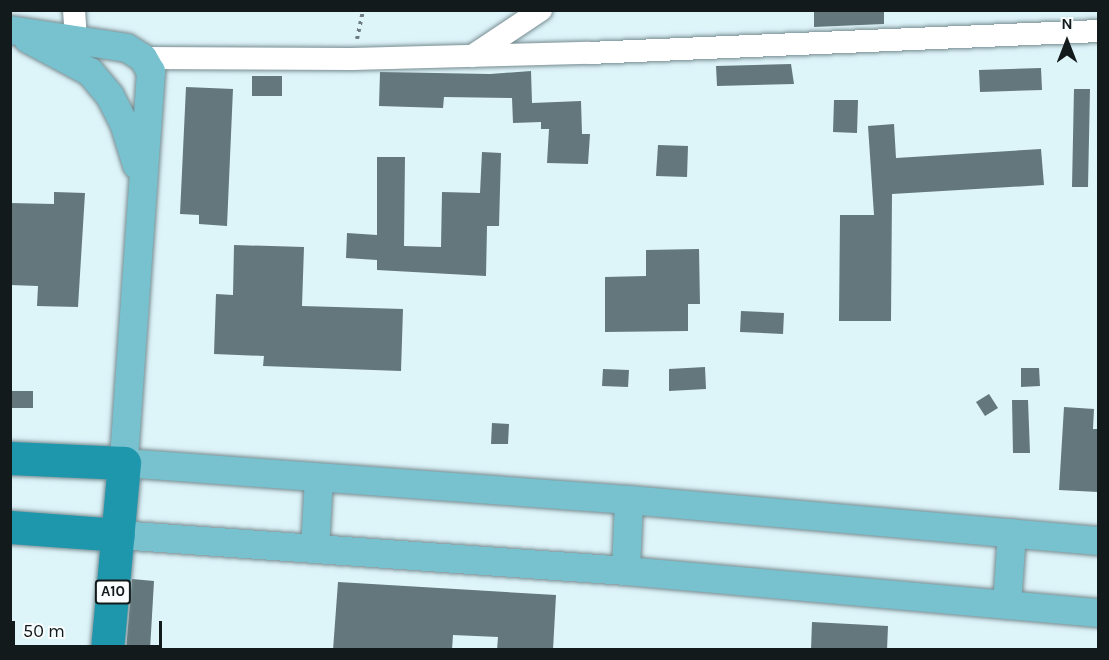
<!DOCTYPE html>
<style>
body{margin:0}
#map{position:relative;width:1109px;height:660px;overflow:hidden;background:#ddf4f9;font-family:Karla,sans-serif}
div>[style]{position:absolute}
.building>*{inset:0;background:#63777c}
.path>*{height:4px;margin-top:-2px;transform-origin:0;background:repeating-linear-gradient(90deg,#6e7d80 0 3px,transparent 0 7.5px)}
.roads{filter:drop-shadow(0 0 2px #778c91) drop-shadow(0 0 2px #778c91)}
.minor>*{height:22px;margin:-11px;padding:0 11px;transform-origin:11px;border-radius:11px;background:#fff}
.major>*{height:28px;margin:-14px;padding:0 14px;transform-origin:14px;border-radius:14px;background:#78c1ce}
.highway>*{height:33px;margin:-16.5px;padding:0 16.5px;transform-origin:16.5px;border-radius:16.5px;background:#1e97ad}
span{translate:-50% -50%;white-space:nowrap;text-align:center;line-height:1.15;-webkit-text-stroke:5px #f9fdfe;paint-order:stroke}
.shield-label span{padding:2px 4px;background:#f9fdfe;border:2px solid;border-radius:4px;-webkit-text-stroke-width:0}
.shield-label{font-size:15px;color:#121a1c;font-weight:700}
.frame{position:absolute;inset:0;border:12px solid #121a1c;pointer-events:none}
.north{position:absolute;left:1037px;top:12px;width:60px;height:60px;-webkit-text-stroke:4px #f9fdfe;paint-order:stroke;rotate:0deg;font-size:16px;font-weight:700;line-height:24px;text-align:center;color:#121a1c}
.north::after{content:'';display:block;margin:auto;width:21px;height:27px;background:#121a1c;clip-path:polygon(50% 0,100% 100%,50% 72%,0 100%)}
.scale{position:absolute;left:12px;top:621px;width:150px;height:27px;box-sizing:border-box;border:3px solid #121a1c;border-top:0;padding-left:8px;font-size:18px;line-height:21px;white-space:nowrap;color:#121a1c;-webkit-text-stroke:4px #f9fdfe;paint-order:stroke}
</style>
<div id="map">
<div class="building">
<div style="clip-path:polygon(814px 10px,884px 10px,884px 24px,814px 27px)"></div>
<div style="clip-path:polygon(791px 64px,794px 84px,717px 86px,716px 66px)"></div>
<div style="clip-path:polygon(1041px 68px,1042px 90px,980px 92px,979px 70px)"></div>
<div style="clip-path:polygon(531px 71px,532px 103px,581px 101px,582px 134px,590px 134px,588px 164px,547px 163px,549px 129px,541px 129px,541px 122px,513px 123px,512px 98px,444px 97px,443px 108px,379px 106px,380px 72px,490px 74px)"></div>
<div style="clip-path:polygon(252px 76px,282px 76px,282px 96px,252px 96px)"></div>
<div style="clip-path:polygon(186px 87px,233px 89px,227px 226px,199px 224px,199px 215px,180px 214px)"></div>
<div style="clip-path:polygon(1074px 89px,1090px 89px,1088px 187px,1072px 187px)"></div>
<div style="clip-path:polygon(834px 100px,858px 100px,857px 133px,833px 132px)"></div>
<div style="clip-path:polygon(894px 124px,896px 158px,1041px 149px,1044px 185px,892px 194px,891px 321px,839px 321px,840px 215px,874px 215px,868px 126px)"></div>
<div style="clip-path:polygon(658px 145px,688px 146px,687px 177px,656px 176px)"></div>
<div style="clip-path:polygon(482px 152px,501px 153px,499px 226px,487px 226px,486px 276px,377px 270px,377px 260px,346px 258px,347px 233px,377px 235px,377px 157px,405px 157px,404px 246px,441px 247px,442px 192px,480px 193px)"></div>
<div style="clip-path:polygon(54px 192px,85px 193px,78px 307px,37px 306px,38px 286px,10px 285px,10px 203px,54px 204px)"></div>
<div style="clip-path:polygon(234px 245px,304px 247px,302px 306px,403px 309px,401px 371px,263px 366px,264px 356px,214px 354px,216px 294px,233px 295px)"></div>
<div style="clip-path:polygon(699px 249px,700px 304px,688px 304px,688px 331px,605px 332px,605px 277px,646px 276px,646px 250px)"></div>
<div style="clip-path:polygon(741px 311px,784px 313px,783px 334px,740px 332px)"></div>
<div style="clip-path:polygon(705px 367px,706px 389px,669px 391px,669px 369px)"></div>
<div style="clip-path:polygon(1021px 368px,1039px 368px,1040px 386px,1021px 387px)"></div>
<div style="clip-path:polygon(603px 369px,629px 370px,628px 387px,602px 386px)"></div>
<div style="clip-path:polygon(10px 391px,33px 391px,33px 408px,10px 408px)"></div>
<div style="clip-path:polygon(989px 394px,998px 408px,985px 416px,976px 402px)"></div>
<div style="clip-path:polygon(1012px 400px,1028px 400px,1030px 453px,1013px 453px)"></div>
<div style="clip-path:polygon(1064px 407px,1094px 409px,1093px 429px,1098px 429px,1098px 492px,1059px 490px)"></div>
<div style="clip-path:polygon(492px 423px,509px 424px,508px 444px,491px 444px)"></div>
<div style="clip-path:polygon(132px 579px,154px 581px,150px 650px,126px 650px)"></div>
<div style="clip-path:polygon(338px 582px,556px 595px,553px 650px,497px 650px,498px 637px,453px 635px,452px 650px,333px 650px)"></div>
<div style="clip-path:polygon(812px 622px,888px 626px,887px 650px,811px 650px)"></div>
</div>
<div class="path">
<div style="left:357px;top:39px;width:30px;rotate:-78deg"></div>
</div>
<div class="roads">
<div class="minor">
<div style="left:74px;top:10px;width:28px;rotate:86deg"></div>
<div style="left:472px;top:56px;width:83px;rotate:-33.7deg"></div>
<div style="left:143px;top:58px;width:209px;rotate:0.3deg"></div>
<div style="left:352px;top:59px;width:237px;rotate:-1.5deg"></div>
<div style="left:589px;top:53px;width:509px;rotate:-2.47deg"></div>
</div>
<div class="major">
<div style="left:10px;top:30px;width:118px;rotate:8.7deg"></div>
<div style="left:127px;top:48px;width:19px;rotate:32deg"></div>
<div style="left:143px;top:58px;width:16px;rotate:60deg"></div>
<div style="left:151px;top:72px;width:392px;rotate:94deg"></div>
<div style="left:124px;top:463px;width:506px;rotate:4.19deg"></div>
<div style="left:629px;top:500px;width:471px;rotate:5deg"></div>
<div style="left:28px;top:39px;width:70px;rotate:28deg"></div>
<div style="left:90px;top:72px;width:31px;rotate:50deg"></div>
<div style="left:110px;top:96px;width:30px;rotate:63deg"></div>
<div style="left:124px;top:123px;width:44px;rotate:72.8deg"></div>
<div style="left:118px;top:535px;width:509px;rotate:4.05deg"></div>
<div style="left:626px;top:571px;width:474px;rotate:5.1deg"></div>
<div style="left:315px;top:549px;width:71px;rotate:-86.8deg"></div>
<div style="left:626px;top:571px;width:71px;rotate:-87.6deg"></div>
<div style="left:1007px;top:605px;width:72px;rotate:-86deg"></div>
</div>
<div class="highway">
<div style="left:10px;top:458px;width:114px;rotate:2.5deg"></div>
<div style="left:124px;top:463px;width:188px;rotate:95.2deg"></div>
<div style="left:10px;top:527px;width:108px;rotate:4.2deg"></div>
</div>
</div>
<div class="shield-label">
<span style="left:113px;top:592px">A10</span>
</div>
<div class="frame"></div>
<div class="north">N</div>
<div class="scale">50 m</div>
</div>
